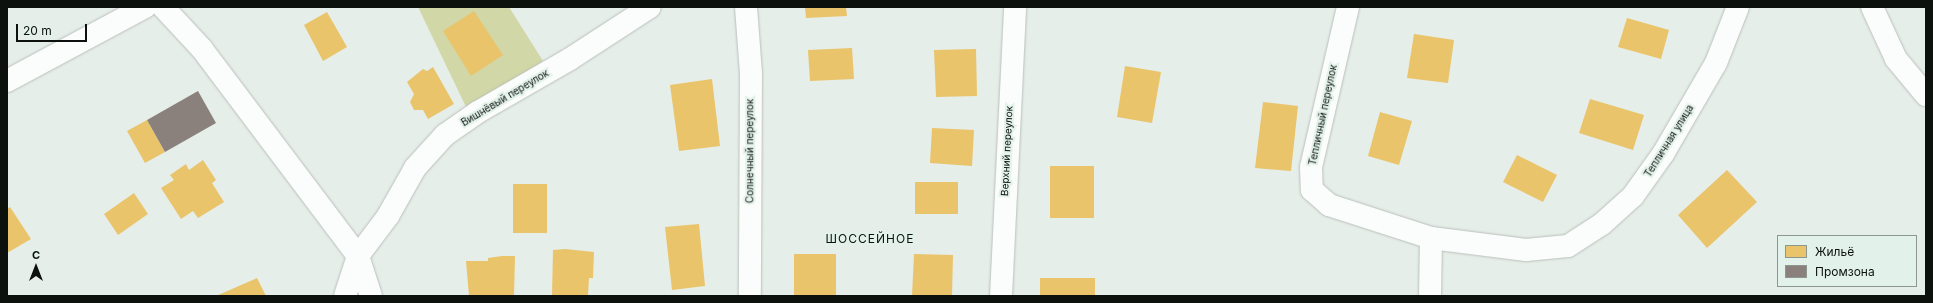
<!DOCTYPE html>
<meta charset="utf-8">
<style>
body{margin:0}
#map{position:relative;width:1933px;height:303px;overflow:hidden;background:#e6eee9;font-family:Inter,sans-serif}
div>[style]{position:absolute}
.green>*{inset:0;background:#d1d7a6}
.homes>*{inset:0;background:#e9c46a}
.industry>*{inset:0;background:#8a817c}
.roads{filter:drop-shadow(0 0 1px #bac0bc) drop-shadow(0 0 1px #bac0bc)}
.street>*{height:22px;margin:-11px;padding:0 11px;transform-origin:11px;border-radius:11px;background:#fbfcfc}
.primary>*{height:22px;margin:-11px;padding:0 11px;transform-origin:11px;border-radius:11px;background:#fbfcfc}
span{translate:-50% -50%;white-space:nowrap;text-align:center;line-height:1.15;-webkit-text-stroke:4px #e2f1e9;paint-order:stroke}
.street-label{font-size:10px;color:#0c110e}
.quarter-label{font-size:12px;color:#0c110e;letter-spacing:1px}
.frame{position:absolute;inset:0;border:8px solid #0c110e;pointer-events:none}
.legend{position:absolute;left:1777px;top:235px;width:140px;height:52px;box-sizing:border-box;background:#e2f1e9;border:1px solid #8c9791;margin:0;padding:5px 7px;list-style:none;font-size:12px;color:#0c110e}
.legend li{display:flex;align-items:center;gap:8px;height:20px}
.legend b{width:20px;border:1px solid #8c9791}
.north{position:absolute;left:16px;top:247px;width:40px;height:40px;-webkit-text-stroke:3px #e2f1e9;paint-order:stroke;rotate:0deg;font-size:11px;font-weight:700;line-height:16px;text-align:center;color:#0c110e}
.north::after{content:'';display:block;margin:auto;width:14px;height:18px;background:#0c110e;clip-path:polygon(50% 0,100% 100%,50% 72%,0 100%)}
.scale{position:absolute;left:16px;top:24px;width:71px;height:18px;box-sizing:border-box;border:2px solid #0c110e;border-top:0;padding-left:5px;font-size:12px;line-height:14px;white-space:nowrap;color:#0c110e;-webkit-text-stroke:3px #e2f1e9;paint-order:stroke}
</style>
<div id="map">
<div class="green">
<div style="clip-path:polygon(418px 7px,509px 7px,543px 61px,467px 109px)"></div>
</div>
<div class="homes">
<div style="clip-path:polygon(805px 7px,846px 7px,847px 16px,806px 18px)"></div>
<div style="clip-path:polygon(474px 11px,503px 55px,471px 76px,443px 31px)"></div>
<div style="clip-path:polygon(327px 12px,347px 47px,323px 61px,304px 25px)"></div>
<div style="clip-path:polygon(1627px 18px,1669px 30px,1661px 59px,1618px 47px)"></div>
<div style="clip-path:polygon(1414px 34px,1454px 40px,1448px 83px,1407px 78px)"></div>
<div style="clip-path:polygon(852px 48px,854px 79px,810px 81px,808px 50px)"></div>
<div style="clip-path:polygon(976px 49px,977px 96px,936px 97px,934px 50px)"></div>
<div style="clip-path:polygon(1125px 66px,1161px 72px,1152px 123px,1117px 117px)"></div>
<div style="clip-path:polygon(433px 67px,454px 104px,428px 119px,423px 110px,414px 110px,410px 102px,414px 94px,407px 82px,423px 69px,427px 71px)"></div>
<div style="clip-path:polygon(712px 79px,720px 146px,679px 151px,670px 85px)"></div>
<div style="clip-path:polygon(1590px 99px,1644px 115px,1633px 150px,1579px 133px)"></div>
<div style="clip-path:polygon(1263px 102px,1298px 106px,1291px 171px,1255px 168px)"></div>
<div style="clip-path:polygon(1380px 112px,1412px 121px,1399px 165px,1368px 156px)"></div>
<div style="clip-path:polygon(147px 120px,165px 152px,145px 163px,127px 131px)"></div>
<div style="clip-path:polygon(932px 128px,974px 130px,972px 166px,930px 163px)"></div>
<div style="clip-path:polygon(1517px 155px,1557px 175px,1543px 202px,1503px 182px)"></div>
<div style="clip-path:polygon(203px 160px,216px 180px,212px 183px,224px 202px,198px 218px,193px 211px,181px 219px,161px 188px,174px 180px,170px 175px,186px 164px,189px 170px)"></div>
<div style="clip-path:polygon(1050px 166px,1094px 166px,1094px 218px,1050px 218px)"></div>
<div style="clip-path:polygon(1727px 170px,1757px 202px,1707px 248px,1678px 215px)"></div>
<div style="clip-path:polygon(915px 182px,958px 182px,958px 214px,915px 214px)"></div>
<div style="clip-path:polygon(513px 184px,547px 184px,547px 233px,513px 233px)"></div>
<div style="clip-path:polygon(134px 193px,148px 214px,118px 235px,104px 214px)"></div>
<div style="clip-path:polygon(10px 207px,31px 239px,7px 253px,7px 209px)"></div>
<div style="clip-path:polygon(699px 224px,705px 286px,672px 290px,665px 227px)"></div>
<div style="clip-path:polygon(565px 249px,594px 252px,593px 278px,589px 278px,588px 296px,552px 296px,553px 250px)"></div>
<div style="clip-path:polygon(794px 254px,836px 254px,836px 296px,794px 296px)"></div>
<div style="clip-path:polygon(914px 254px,953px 255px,952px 296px,912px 296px)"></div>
<div style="clip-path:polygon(502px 256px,515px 256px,514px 296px,469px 296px,466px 261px,488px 261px,488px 258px)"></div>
<div style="clip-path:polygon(257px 278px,266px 296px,216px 296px)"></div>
<div style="clip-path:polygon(1040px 278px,1095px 278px,1095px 296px,1040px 296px)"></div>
</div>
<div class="industry">
<div style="clip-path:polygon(198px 91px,216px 123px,165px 152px,147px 120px)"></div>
</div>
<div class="roads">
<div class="street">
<div style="left:163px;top:7px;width:57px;rotate:47.1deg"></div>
<div style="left:202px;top:49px;width:259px;rotate:53deg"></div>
<div style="left:358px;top:256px;width:42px;rotate:72deg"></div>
<div style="left:746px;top:7px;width:67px;rotate:85.7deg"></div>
<div style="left:751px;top:74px;width:222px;rotate:90.3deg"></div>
<div style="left:1348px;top:7px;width:164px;rotate:103deg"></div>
<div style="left:1311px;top:167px;width:23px;rotate:88deg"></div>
<div style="left:1312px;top:190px;width:23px;rotate:41deg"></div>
<div style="left:1329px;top:205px;width:107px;rotate:17.9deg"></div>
<div style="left:1431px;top:238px;width:96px;rotate:7.2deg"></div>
<div style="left:1526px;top:250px;width:42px;rotate:-5.4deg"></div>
<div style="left:1568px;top:246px;width:40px;rotate:-32.9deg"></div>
<div style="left:1602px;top:224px;width:42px;rotate:-42.1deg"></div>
<div style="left:1633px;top:196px;width:52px;rotate:-54.5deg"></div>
<div style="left:1663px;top:154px;width:105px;rotate:-59.8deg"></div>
<div style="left:1716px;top:63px;width:60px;rotate:-68.6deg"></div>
<div style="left:1872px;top:7px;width:57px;rotate:65.2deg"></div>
<div style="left:1896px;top:59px;width:47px;rotate:50.2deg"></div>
<div style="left:345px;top:296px;width:42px;rotate:-72deg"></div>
<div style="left:358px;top:256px;width:50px;rotate:-53.1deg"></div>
<div style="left:388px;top:216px;width:55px;rotate:-60.6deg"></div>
<div style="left:415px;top:168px;width:45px;rotate:-47.7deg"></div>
<div style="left:445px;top:135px;width:40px;rotate:-34.9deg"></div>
<div style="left:478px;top:112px;width:106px;rotate:-29.9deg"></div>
<div style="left:570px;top:59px;width:95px;rotate:-33deg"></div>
<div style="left:1001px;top:296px;width:289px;rotate:-87.2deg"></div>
<div style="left:1430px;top:296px;width:58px;rotate:-89deg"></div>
</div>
<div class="primary">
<div style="left:7px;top:81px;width:157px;rotate:-28.2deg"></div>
</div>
</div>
<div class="street-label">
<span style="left:505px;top:98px;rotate:-31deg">Вишнёвый переулок</span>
<span style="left:1323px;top:115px;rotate:-78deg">Тепличный переулок</span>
<span style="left:1669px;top:141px;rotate:-58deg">Тепличная улица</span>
<span style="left:750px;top:151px;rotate:-90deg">Солнечный переулок</span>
<span style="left:1007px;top:151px;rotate:-87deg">Верхний переулок</span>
</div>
<div class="quarter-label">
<span style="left:870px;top:239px">ШОССЕЙНОЕ</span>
</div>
<div class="frame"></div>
<ul class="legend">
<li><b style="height:11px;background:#e9c46a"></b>Жильё</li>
<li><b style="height:11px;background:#8a817c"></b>Промзона</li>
</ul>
<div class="north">С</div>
<div class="scale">20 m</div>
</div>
